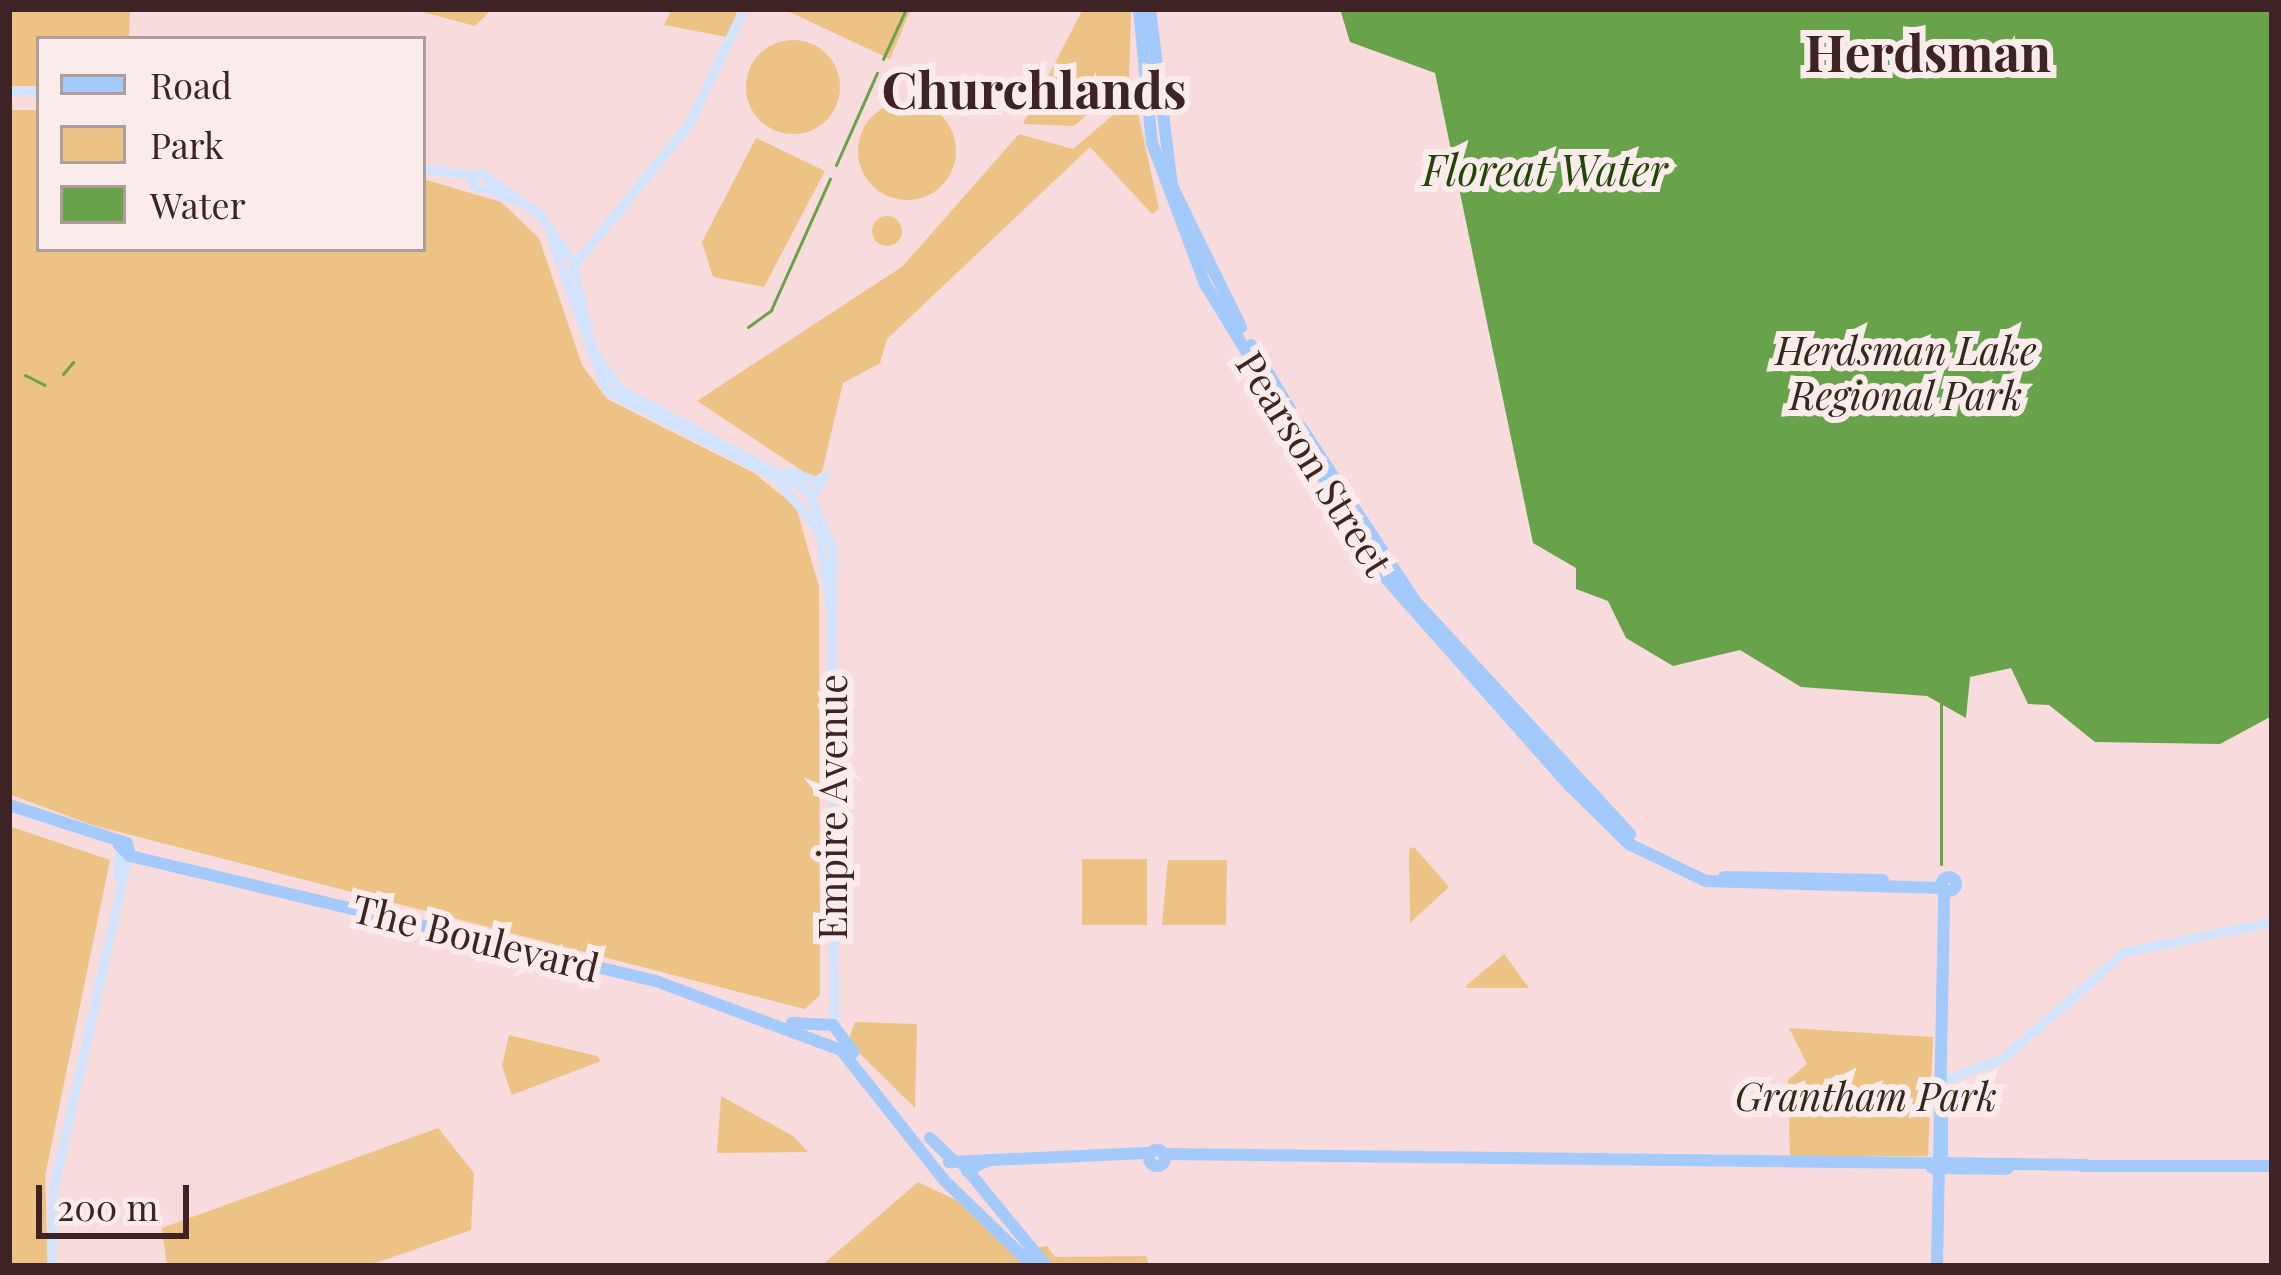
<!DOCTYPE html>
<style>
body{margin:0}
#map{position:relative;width:2281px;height:1275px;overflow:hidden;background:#f8dbdc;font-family:"Playfair Display",serif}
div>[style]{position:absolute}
.green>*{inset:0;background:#edc285}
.round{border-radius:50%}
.water>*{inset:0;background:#68a24a}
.stream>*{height:3px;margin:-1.5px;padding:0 1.5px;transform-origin:1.5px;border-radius:1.5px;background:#68a24a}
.secondary>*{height:9px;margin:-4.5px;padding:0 4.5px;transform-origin:4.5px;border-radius:4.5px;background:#d2e4fd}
.secondary>.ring{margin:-4.5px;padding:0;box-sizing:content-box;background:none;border:9px solid #d2e4fd;border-radius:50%}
.primary>*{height:12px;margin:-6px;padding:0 6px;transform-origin:6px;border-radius:6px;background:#a4cafb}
.primary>.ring{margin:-6px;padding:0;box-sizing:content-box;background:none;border:12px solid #a4cafb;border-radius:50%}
span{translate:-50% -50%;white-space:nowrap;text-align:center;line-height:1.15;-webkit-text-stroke:12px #fbecec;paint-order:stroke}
.park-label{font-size:39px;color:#342817;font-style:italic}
.street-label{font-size:39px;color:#3d2324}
.water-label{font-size:42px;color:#214607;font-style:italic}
.district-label{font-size:51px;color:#3d2324;font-weight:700}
.frame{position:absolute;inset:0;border:12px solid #3d2324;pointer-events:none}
.legend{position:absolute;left:36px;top:36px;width:390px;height:216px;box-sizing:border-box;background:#fbecec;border:3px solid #af9c9c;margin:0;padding:15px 21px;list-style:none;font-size:36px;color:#3d2324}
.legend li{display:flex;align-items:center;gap:24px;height:60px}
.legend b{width:60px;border:3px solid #af9c9c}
.scale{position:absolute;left:36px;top:1185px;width:153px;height:54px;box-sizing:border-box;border:6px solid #3d2324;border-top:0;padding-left:15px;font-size:36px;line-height:42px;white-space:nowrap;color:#3d2324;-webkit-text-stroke:9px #fbecec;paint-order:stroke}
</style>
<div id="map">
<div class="green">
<div style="clip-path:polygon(9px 9px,130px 9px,129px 39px,39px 39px,39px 86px,9px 86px)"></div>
<div style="clip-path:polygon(411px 9px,492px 9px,475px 26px)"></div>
<div style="clip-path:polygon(672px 9px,737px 9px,735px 25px,727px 37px,664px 25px)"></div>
<div style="clip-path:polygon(783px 9px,911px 9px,890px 59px)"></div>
<div style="clip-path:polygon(1083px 9px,1131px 9px,1129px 77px,1074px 126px,1023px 124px)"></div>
<div class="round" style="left:746px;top:40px;width:94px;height:94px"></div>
<div class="round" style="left:858px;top:102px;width:98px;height:98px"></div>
<div style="clip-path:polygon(1126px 104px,1138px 113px,1159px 209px,1152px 214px,1090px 147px,887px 339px,880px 363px,843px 383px,822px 472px,813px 478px,697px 401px,903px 266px,1019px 134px,1073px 149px)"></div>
<div style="clip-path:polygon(9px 110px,39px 110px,39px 249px,423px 249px,423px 179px,501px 202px,539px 238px,582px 365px,607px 399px,754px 473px,796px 507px,819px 587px,820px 995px,805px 1009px,92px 825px,9px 794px)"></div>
<div style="clip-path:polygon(756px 138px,825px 171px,764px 287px,713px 277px,702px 242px)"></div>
<div class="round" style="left:872px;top:216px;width:30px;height:30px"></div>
<div style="clip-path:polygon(9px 826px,110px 860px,45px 1176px,48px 1266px,9px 1266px)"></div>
<div style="clip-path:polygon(1414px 847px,1449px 887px,1410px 923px,1409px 849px)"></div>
<div style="clip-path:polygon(1082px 859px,1147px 859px,1147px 925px,1082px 925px)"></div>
<div style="clip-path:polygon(1168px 860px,1227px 860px,1226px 925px,1162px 925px)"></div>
<div style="clip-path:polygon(1504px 954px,1529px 988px,1466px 988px,1467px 985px)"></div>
<div style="clip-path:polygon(855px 1022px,917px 1024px,915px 1108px,848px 1042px)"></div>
<div style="clip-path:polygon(1789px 1028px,1933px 1037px,1928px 1156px,1790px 1156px,1788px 1080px,1807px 1064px)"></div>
<div style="clip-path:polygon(509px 1035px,597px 1056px,601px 1061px,512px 1095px,502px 1066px)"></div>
<div style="clip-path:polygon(721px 1096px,793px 1136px,808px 1152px,717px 1153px)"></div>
<div style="clip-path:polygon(438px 1128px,474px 1173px,471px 1230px,367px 1266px,167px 1266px,162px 1228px)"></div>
<div style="clip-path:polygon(918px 1182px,956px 1200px,1025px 1266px,821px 1266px)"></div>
<div style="clip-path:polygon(1047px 1246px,1055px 1257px,1146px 1256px,1149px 1266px,1054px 1266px,1036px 1248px)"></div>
</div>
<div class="water">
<div style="clip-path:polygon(1340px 9px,2272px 9px,2272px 716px,2220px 744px,2095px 742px,2049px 705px,2028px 704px,2011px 668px,1970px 677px,1966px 718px,1927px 696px,1801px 687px,1740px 650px,1673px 666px,1626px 638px,1608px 601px,1576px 589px,1576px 568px,1533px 543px,1435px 73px,1350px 42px)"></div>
</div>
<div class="stream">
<div style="left:883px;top:59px;width:55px;rotate:-65.3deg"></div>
<div style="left:836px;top:165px;width:101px;rotate:-66deg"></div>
<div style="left:748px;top:327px;width:29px;rotate:-36deg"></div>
<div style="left:771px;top:310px;width:144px;rotate:-65.8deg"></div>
<div style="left:63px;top:374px;width:16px;rotate:-50deg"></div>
<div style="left:25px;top:375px;width:22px;rotate:27deg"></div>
<div style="left:1941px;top:704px;width:160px;rotate:90deg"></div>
</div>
<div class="secondary">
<div style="left:9px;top:91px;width:30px"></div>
<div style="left:423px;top:169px;width:52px;rotate:6.6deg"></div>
<div class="ring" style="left:473px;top:173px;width:7px;height:7px"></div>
<div style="left:488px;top:178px;width:62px;rotate:35.2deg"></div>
<div style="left:539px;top:214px;width:52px;rotate:54.5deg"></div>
<div style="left:486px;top:187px;width:30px;rotate:27deg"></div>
<div style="left:551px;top:238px;width:24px;rotate:71deg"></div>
<div style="left:573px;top:266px;width:183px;rotate:-50.8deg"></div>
<div style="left:689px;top:124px;width:127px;rotate:-64.8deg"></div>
<div style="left:573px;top:267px;width:85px;rotate:77.1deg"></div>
<div style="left:592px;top:350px;width:49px;rotate:54.1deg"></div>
<div style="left:621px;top:390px;width:210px;rotate:28.2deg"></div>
<div style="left:806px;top:489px;width:66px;rotate:65.8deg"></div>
<div style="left:833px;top:549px;width:64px;rotate:91.8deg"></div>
<div style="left:562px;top:269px;width:130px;rotate:69.8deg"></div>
<div style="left:607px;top:391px;width:187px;rotate:27deg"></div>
<div style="left:774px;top:476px;width:71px;rotate:50.7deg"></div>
<div style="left:819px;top:531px;width:83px;rotate:81.7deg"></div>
<div style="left:831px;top:613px;width:413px;rotate:89.6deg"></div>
<div style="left:789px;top:471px;width:27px;rotate:20deg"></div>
<div style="left:812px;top:498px;width:26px;rotate:-62deg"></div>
<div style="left:117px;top:875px;width:20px;rotate:-84deg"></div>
<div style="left:1934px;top:1084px;width:74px;rotate:-20.6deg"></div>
<div style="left:2003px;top:1058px;width:161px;rotate:-41.2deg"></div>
<div style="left:2124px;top:952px;width:151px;rotate:-11.5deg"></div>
<div style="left:51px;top:1266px;width:76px;rotate:-88.5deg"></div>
<div style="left:53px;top:1190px;width:340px;rotate:-77.4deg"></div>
</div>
<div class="primary">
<div style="left:1139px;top:9px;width:135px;rotate:84.5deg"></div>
<div style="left:1152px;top:143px;width:151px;rotate:69.4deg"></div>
<div style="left:1205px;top:284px;width:341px;rotate:58.5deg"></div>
<div style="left:1383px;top:575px;width:282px;rotate:48.5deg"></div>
<div style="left:1570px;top:786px;width:83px;rotate:44.5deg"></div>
<div style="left:1629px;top:844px;width:85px;rotate:25.7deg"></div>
<div style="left:1706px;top:881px;width:236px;rotate:1.7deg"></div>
<div style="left:1150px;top:9px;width:178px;rotate:82.9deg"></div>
<div style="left:1172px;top:186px;width:157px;rotate:63.9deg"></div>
<div style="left:1251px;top:345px;width:75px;rotate:58.6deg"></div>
<div style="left:1301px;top:427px;width:209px;rotate:56.7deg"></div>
<div style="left:1416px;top:602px;width:316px;rotate:47.3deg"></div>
<div style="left:9px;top:805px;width:124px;rotate:17.9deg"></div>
<div style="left:127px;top:843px;width:13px;rotate:77deg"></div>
<div style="left:130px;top:856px;width:16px;rotate:-135deg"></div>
<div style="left:130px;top:856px;width:541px;rotate:13.37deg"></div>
<div style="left:656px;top:981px;width:197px;rotate:20.5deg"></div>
<div style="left:841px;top:1050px;width:167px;rotate:51.6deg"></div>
<div style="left:945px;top:1181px;width:122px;rotate:44deg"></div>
<div class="ring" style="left:1942px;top:877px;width:2px;height:2px"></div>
<div style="left:1724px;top:877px;width:159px;rotate:1.1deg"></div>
<div style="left:792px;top:1023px;width:41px;rotate:2.8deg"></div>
<div style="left:833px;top:1025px;width:34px;rotate:53deg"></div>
<div style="left:1942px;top:1106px;width:58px;rotate:90deg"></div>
<div style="left:930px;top:1138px;width:33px;rotate:44deg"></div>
<div class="ring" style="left:1149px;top:1150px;width:4px;height:4px"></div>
<div style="left:1163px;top:1154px;width:923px;rotate:0.68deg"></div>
<div style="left:949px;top:1162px;width:202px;rotate:-2.6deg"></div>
<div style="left:964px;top:1166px;width:129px;rotate:50.6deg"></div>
<div style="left:2082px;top:1166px;width:160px"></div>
<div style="left:2236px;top:1166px;width:36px"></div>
<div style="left:1932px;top:1168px;width:75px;rotate:0.8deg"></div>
<div style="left:967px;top:1171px;width:22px;rotate:-27deg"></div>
<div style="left:1937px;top:1266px;width:376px;rotate:-88.9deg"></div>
</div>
<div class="park-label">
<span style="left:1906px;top:372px">Herdsman Lake<br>Regional Park</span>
<span style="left:1866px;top:1095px">Grantham Park</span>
</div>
<div class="street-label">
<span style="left:1315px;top:463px;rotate:58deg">Pearson Street</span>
<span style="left:831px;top:807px;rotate:-90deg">Empire Avenue</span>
<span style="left:476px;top:937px;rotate:14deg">The Boulevard</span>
</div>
<div class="water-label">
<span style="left:1545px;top:169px">Floreat Water</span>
</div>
<div class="district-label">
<span style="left:1928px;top:51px">Herdsman</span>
<span style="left:1034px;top:88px">Churchlands</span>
</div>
<div class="frame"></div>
<ul class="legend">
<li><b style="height:15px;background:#a4cafb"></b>Road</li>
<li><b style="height:33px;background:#edc285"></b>Park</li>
<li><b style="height:33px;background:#68a24a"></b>Water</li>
</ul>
<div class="scale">200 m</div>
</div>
